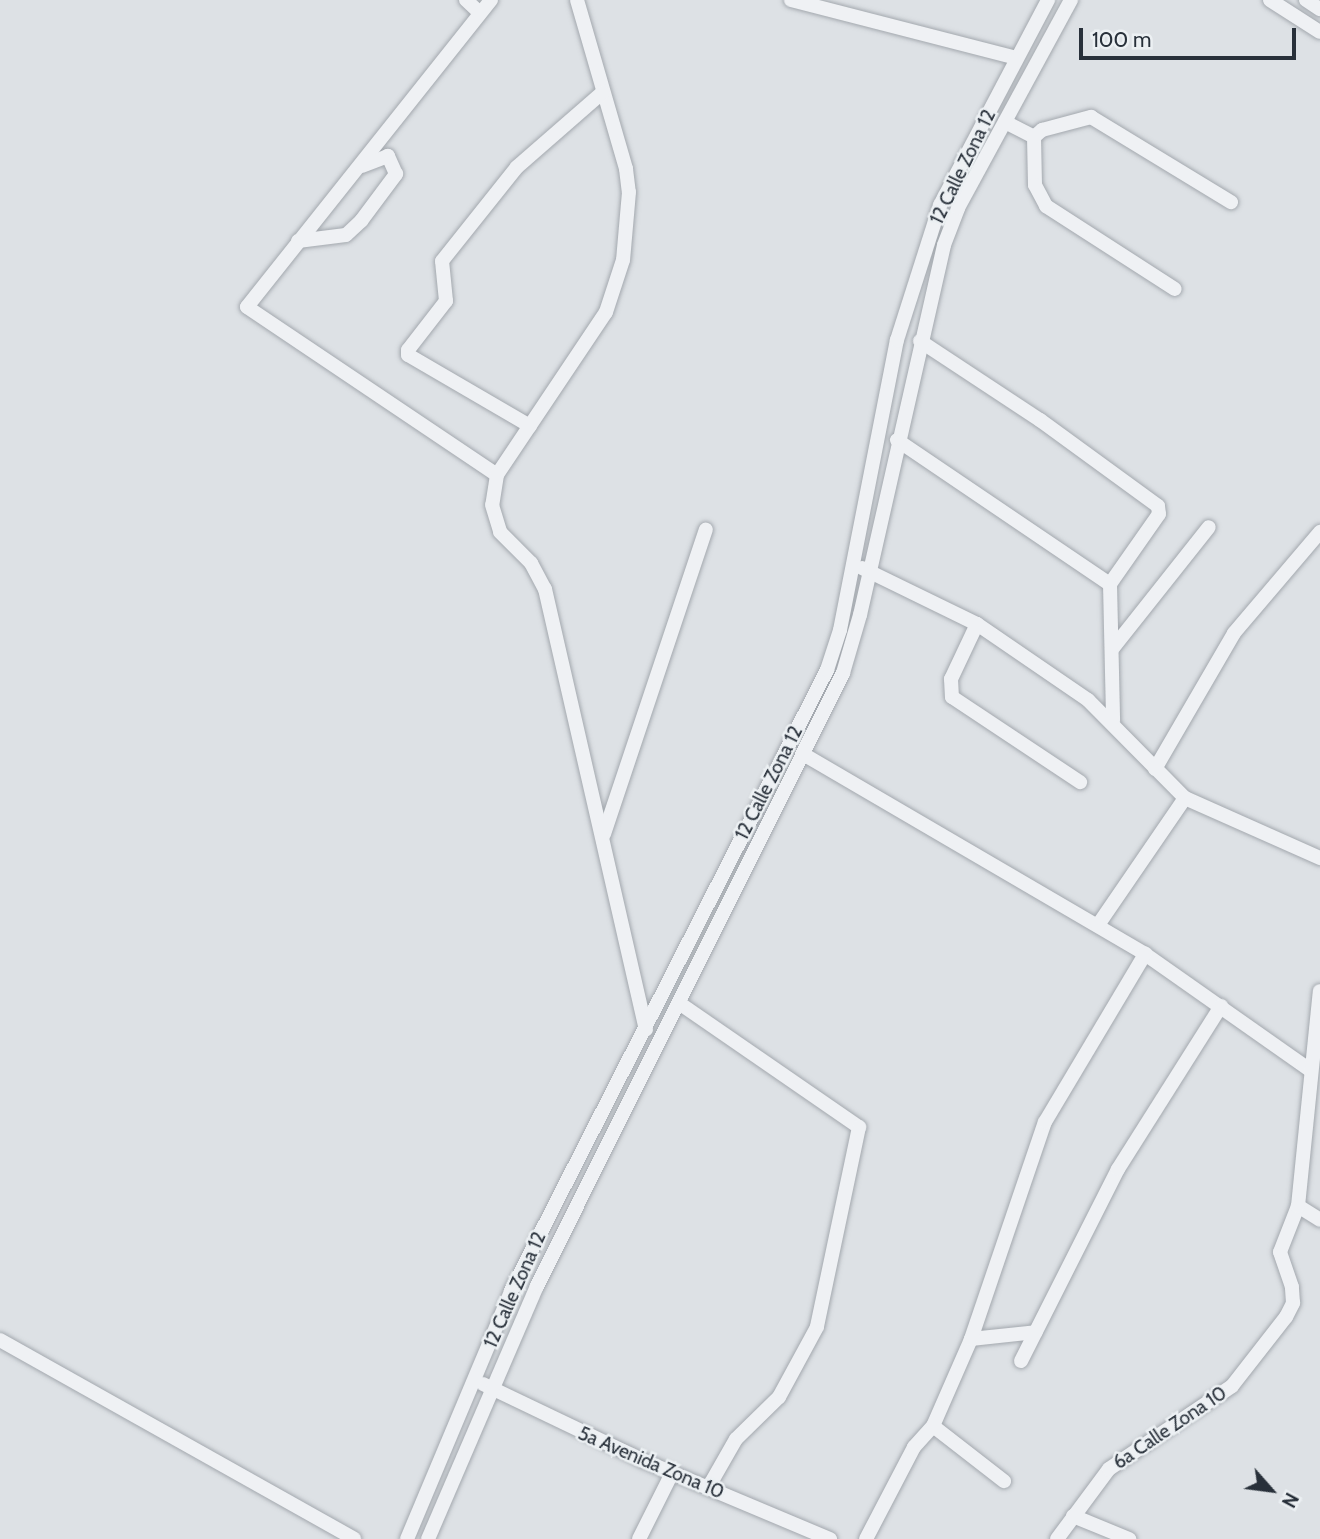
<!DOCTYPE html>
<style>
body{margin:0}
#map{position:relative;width:1320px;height:1539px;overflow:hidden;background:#dde1e5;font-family:Cabin,sans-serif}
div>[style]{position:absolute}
.roads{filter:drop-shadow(0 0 2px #a3a8ae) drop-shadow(0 0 2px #a3a8ae)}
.minor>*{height:14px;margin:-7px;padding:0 7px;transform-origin:7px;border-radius:7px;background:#eff1f4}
span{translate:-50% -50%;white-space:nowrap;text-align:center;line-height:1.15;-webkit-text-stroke:5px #ecf0f3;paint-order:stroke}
.street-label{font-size:19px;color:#28303a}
.north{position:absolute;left:1236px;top:1455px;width:70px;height:70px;-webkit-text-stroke:5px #ecf0f3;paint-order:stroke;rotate:118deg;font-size:19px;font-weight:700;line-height:28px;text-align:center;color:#28303a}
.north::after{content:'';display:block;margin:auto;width:24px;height:32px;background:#28303a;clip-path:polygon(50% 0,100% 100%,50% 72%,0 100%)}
.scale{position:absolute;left:1079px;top:28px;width:217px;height:32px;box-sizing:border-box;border:4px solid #28303a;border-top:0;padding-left:9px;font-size:21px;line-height:24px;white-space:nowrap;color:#28303a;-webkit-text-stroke:5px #ecf0f3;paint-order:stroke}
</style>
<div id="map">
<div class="roads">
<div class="minor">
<div style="left:466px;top:0;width:19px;rotate:43deg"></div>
<div style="left:491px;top:0;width:392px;rotate:128.5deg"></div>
<div style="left:247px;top:307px;width:301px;rotate:33.9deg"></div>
<div style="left:577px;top:0;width:176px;rotate:73.8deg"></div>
<div style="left:626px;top:169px;width:23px;rotate:83deg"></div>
<div style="left:629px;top:192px;width:68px;rotate:95deg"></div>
<div style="left:623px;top:260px;width:55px;rotate:108.1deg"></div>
<div style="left:606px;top:312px;width:196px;rotate:123.8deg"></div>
<div style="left:497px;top:475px;width:30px;rotate:99deg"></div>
<div style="left:492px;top:505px;width:28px;rotate:73deg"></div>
<div style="left:500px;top:532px;width:44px;rotate:45deg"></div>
<div style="left:531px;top:563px;width:30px;rotate:62deg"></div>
<div style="left:545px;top:589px;width:452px;rotate:77.1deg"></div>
<div style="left:791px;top:0;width:233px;rotate:14.4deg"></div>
<div style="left:1270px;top:0;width:59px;rotate:32.6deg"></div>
<div style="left:1306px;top:0;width:17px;rotate:33deg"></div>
<div style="left:1005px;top:122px;width:33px;rotate:27deg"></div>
<div style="left:1034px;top:137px;width:48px;rotate:88.8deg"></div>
<div style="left:1035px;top:185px;width:24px;rotate:62deg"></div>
<div style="left:1046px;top:206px;width:153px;rotate:32.8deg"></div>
<div style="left:1034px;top:137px;width:11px;rotate:-41deg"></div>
<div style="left:1042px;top:130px;width:51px;rotate:-14.9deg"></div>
<div style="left:1091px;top:117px;width:164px;rotate:31.3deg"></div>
<div style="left:298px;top:241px;width:48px;rotate:-7.1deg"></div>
<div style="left:346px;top:235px;width:21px;rotate:-43deg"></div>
<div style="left:361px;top:221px;width:59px;rotate:-53.3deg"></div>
<div style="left:396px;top:174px;width:20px;rotate:-114deg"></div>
<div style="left:388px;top:156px;width:28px;rotate:159deg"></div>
<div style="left:920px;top:341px;width:144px;rotate:33.4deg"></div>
<div style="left:1040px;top:420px;width:146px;rotate:36.1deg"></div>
<div style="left:1158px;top:506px;width:8px;rotate:83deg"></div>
<div style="left:1159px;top:514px;width:85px;rotate:125deg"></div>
<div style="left:1110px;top:584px;width:137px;rotate:88.7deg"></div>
<div style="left:530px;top:426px;width:141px;rotate:-149.8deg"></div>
<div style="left:408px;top:355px;width:5px;rotate:-90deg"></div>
<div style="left:408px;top:350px;width:62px;rotate:-52.2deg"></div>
<div style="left:446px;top:301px;width:40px;rotate:-95.7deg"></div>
<div style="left:442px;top:261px;width:120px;rotate:-51.4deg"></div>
<div style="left:517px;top:167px;width:114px;rotate:-41.1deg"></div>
<div style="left:897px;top:440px;width:257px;rotate:34.1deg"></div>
<div style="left:862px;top:568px;width:128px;rotate:26deg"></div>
<div style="left:977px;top:624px;width:135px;rotate:34.4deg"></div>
<div style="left:1088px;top:700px;width:138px;rotate:45.3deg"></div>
<div style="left:1185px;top:798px;width:148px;rotate:24deg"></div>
<div style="left:977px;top:624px;width:61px;rotate:115.3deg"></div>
<div style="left:951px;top:679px;width:18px;rotate:87deg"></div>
<div style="left:952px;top:697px;width:154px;rotate:33.6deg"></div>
<div style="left:1113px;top:648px;width:154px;rotate:-51.6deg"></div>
<div style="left:803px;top:754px;width:396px;rotate:30.3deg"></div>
<div style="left:1145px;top:954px;width:202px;rotate:35.1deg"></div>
<div style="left:1155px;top:769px;width:157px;rotate:-59.8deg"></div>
<div style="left:1234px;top:633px;width:133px;rotate:-49.6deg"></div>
<div style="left:604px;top:834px;width:321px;rotate:-71.5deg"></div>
<div style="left:1098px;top:925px;width:154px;rotate:-55.6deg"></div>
<div style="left:679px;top:1003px;width:219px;rotate:34.6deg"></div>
<div style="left:859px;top:1127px;width:204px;rotate:101.9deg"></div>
<div style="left:817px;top:1327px;width:80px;rotate:118.5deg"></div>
<div style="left:779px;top:1397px;width:60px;rotate:135.7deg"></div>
<div style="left:736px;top:1439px;width:56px;rotate:119.7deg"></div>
<div style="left:1298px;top:1206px;width:26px;rotate:32deg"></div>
<div style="left:971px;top:1339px;width:65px;rotate:-6.1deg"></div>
<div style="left:0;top:1340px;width:406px;rotate:29.3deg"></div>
<div style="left:1021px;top:1361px;width:215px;rotate:-63.2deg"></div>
<div style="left:1118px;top:1169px;width:193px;rotate:-57.7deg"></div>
<div style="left:483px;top:1384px;width:178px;rotate:25.6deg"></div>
<div style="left:644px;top:1461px;width:202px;rotate:22.8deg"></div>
<div style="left:933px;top:1426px;width:90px;rotate:37.8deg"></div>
<div style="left:1073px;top:1516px;width:61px;rotate:22.3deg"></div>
<div style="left:407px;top:1539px;width:269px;rotate:-67.2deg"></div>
<div style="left:511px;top:1291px;width:697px;rotate:-63.03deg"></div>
<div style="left:827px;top:670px;width:42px;rotate:-72deg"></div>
<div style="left:840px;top:630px;width:296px;rotate:-78.9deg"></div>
<div style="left:897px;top:340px;width:142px;rotate:-72.3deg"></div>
<div style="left:940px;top:205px;width:232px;rotate:-62.2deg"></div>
<div style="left:428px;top:1539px;width:275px;rotate:-66.7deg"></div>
<div style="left:537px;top:1286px;width:685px;rotate:-63.47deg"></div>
<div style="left:843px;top:673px;width:60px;rotate:-73.7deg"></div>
<div style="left:860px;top:615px;width:379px;rotate:-77.2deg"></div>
<div style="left:944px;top:245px;width:40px;rotate:-69deg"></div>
<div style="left:958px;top:208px;width:237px;rotate:-61.5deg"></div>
<div style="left:639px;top:1539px;width:74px;rotate:-63.4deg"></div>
<div style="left:866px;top:1539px;width:104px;rotate:-62.4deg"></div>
<div style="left:914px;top:1447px;width:28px;rotate:-48deg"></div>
<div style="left:933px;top:1426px;width:95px;rotate:-66.4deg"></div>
<div style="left:971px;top:1339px;width:229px;rotate:-71.2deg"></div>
<div style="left:1045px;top:1122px;width:196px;rotate:-59.2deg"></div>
<div style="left:1057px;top:1539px;width:87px;rotate:-53.4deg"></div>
<div style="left:1109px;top:1469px;width:148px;rotate:-34deg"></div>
<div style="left:1232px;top:1386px;width:88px;rotate:-52deg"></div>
<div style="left:1286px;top:1317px;width:16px;rotate:-63deg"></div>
<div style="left:1293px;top:1303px;width:16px;rotate:-94deg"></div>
<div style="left:1292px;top:1287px;width:37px;rotate:-109deg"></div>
<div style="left:1280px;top:1252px;width:49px;rotate:-68.6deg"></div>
<div style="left:1298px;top:1206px;width:216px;rotate:-84.2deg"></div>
</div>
</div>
<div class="street-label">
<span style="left:963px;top:167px;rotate:-64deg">12 Calle Zona 12</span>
<span style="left:769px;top:783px;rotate:-63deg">12 Calle Zona 12</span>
<span style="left:515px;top:1290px;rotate:-66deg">12 Calle Zona 12</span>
<span style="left:1170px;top:1428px;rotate:-34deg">6a Calle Zona 10</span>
<span style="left:651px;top:1463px;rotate:23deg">5a Avenida Zona 10</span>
</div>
<div class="north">N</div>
<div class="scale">100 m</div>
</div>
